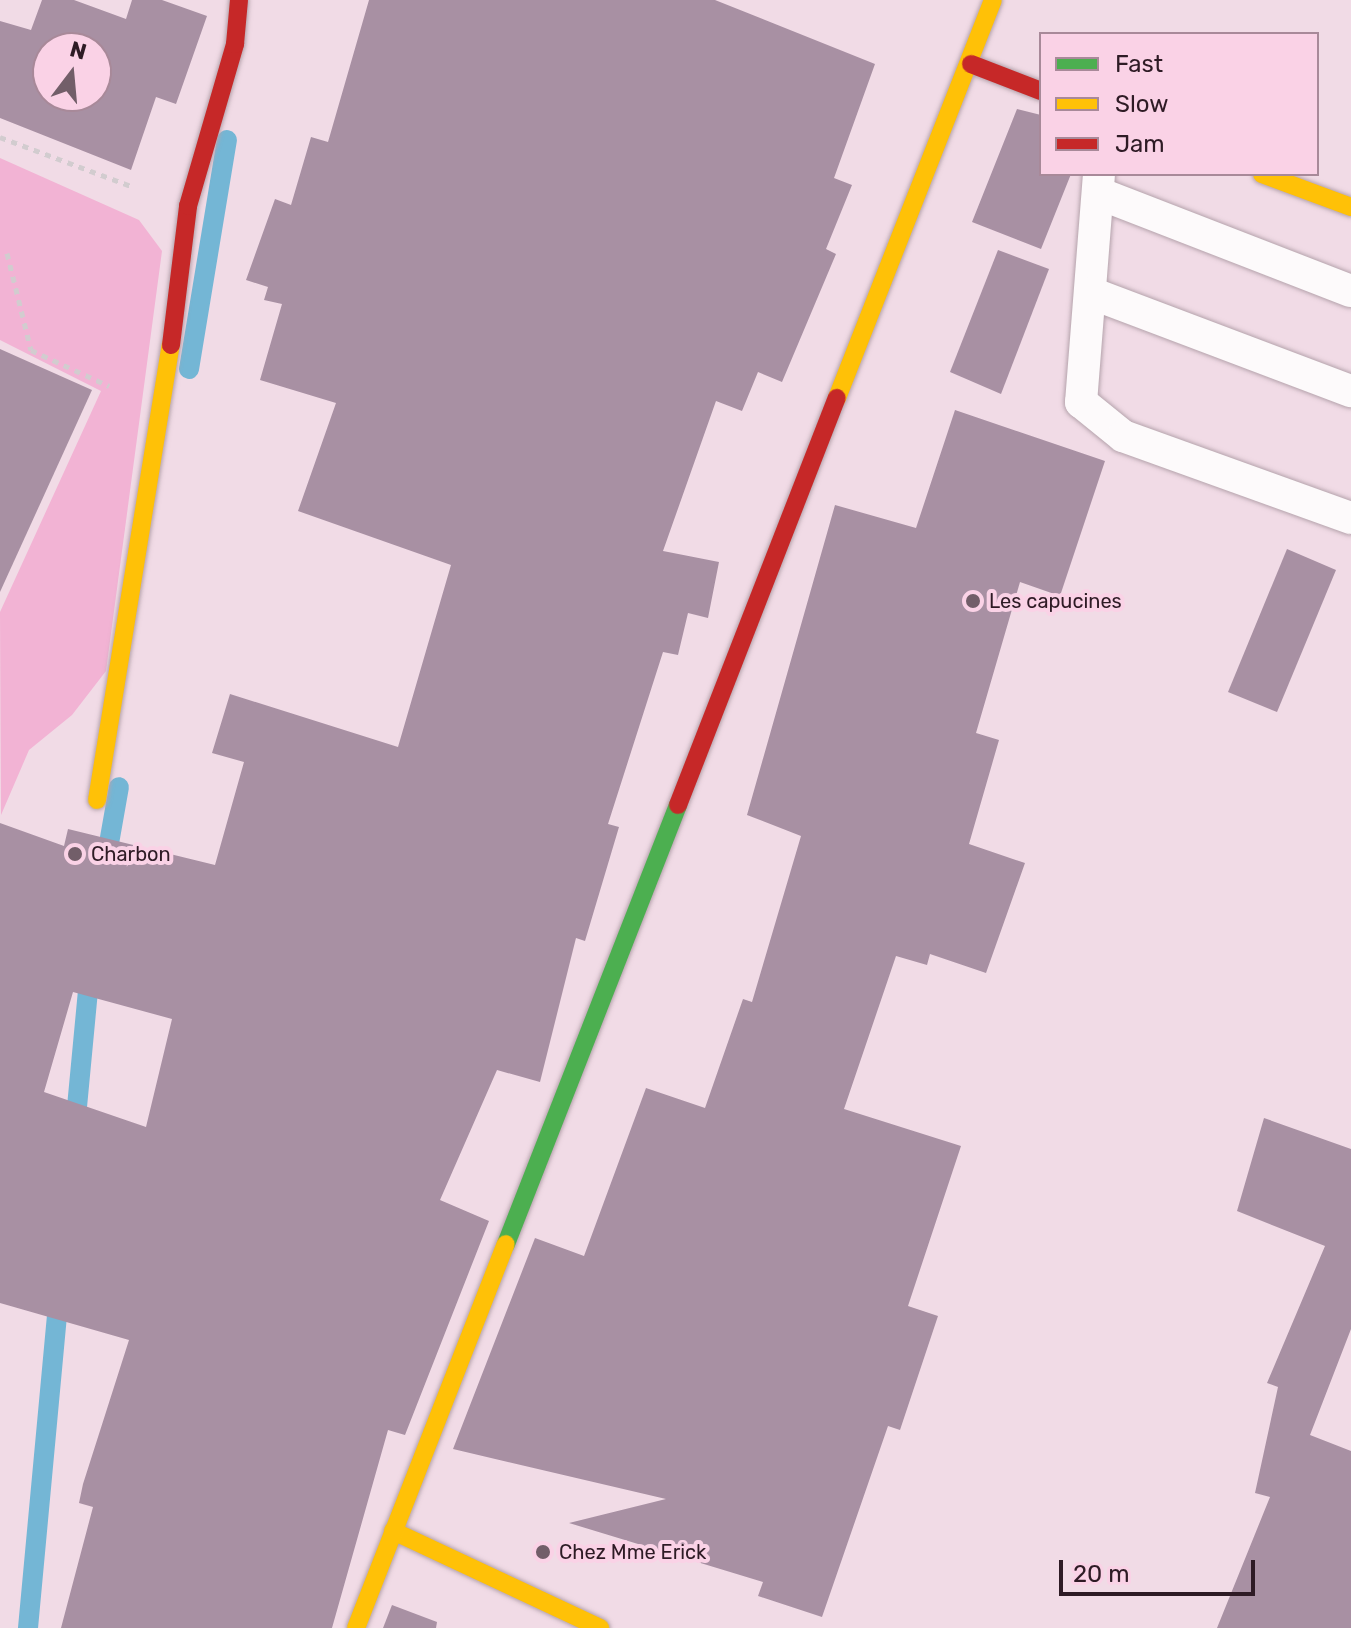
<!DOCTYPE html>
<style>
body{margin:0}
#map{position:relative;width:1351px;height:1628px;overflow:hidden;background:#f1dbe6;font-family:Rubik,sans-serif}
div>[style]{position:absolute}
.green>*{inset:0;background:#f2b3d4}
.stream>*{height:20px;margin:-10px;padding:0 10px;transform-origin:10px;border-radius:10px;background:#74b6d5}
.building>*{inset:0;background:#a890a3}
.path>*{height:5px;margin-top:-2.5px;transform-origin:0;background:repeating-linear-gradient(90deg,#d2cccf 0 6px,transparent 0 12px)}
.roads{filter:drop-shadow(0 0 2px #b5a3ac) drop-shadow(0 0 2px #b5a3ac)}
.lane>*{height:32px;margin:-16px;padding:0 16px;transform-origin:16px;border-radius:16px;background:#fdfafb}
.fast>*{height:18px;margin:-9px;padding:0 9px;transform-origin:9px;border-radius:9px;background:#4caf50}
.slow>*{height:18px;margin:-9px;padding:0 9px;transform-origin:9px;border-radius:9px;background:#ffc107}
.jam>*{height:18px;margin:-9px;padding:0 9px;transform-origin:9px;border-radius:9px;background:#c62828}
.dots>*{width:22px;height:22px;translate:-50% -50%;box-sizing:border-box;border:4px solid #fad2e6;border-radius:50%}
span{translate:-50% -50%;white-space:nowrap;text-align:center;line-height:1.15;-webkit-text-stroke:8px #fad2e6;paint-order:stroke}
.poi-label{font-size:20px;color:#2e1b25}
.left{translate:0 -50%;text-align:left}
.legend{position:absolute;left:1039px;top:32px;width:280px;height:144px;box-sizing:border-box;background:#fad2e6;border:2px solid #a88999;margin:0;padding:10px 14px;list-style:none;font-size:24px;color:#2e1b25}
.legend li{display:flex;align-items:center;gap:16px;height:40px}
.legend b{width:40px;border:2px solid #a88999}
.north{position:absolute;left:32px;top:32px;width:80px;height:80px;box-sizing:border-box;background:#fad2e6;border:2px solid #a88999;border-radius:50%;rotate:16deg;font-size:22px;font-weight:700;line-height:32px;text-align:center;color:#2e1b25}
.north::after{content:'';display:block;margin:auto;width:28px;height:36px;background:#725e69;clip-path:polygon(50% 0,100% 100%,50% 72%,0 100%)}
.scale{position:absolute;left:1059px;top:1560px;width:196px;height:36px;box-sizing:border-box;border:4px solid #2e1b25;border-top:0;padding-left:10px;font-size:24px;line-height:28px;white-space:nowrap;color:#2e1b25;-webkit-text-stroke:6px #fad2e6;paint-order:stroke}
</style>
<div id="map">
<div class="green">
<div style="clip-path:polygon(0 158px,139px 220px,162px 251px,106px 671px,72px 715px,29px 750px,1px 815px,0 612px,101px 391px,0 340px)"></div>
</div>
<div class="stream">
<div style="left:189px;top:369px;width:232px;rotate:-80.6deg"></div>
<div style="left:105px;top:866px;width:80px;rotate:-80deg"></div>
<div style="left:75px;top:1128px;width:160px;rotate:-84.6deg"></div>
<div style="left:28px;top:1628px;width:334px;rotate:-84.7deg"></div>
</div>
<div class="building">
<div style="clip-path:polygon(evenodd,42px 0,74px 0,126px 19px,132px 0,162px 0,207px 16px,176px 104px,156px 97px,131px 170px,0 118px,0 21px,31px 30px,42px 0,48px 48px,96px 48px,96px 96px,48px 96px,48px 48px)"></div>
<div style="clip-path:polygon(evenodd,369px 0,715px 0,875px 64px,834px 178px,852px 185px,826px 249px,836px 254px,782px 382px,758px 372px,742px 411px,716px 401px,663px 551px,719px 562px,708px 618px,688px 613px,678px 655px,663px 652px,608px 824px,619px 827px,585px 941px,576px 938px,540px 1082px,497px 1070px,440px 1200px,489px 1221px,405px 1435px,388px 1430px,332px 1628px,61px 1628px,93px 1507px,79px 1503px,83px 1484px,129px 1340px,0 1303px,0 823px,64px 846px,68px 829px,215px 865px,244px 762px,212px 753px,230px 694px,398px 747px,451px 565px,298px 511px,336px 403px,260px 380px,282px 304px,264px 300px,268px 287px,246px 280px,275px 199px,291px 205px,311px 137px,328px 142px,369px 0,73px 992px,172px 1019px,146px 1127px,44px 1092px,73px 992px)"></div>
<div style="clip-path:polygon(1017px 109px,1041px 115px,1041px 174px,1071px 174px,1041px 249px,972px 222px)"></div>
<div style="clip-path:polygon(998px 250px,1049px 269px,1001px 394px,950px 372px)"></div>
<div style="clip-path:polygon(0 349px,92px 390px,0 592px)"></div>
<div style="clip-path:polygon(955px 410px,1105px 461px,1060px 596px,1020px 582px,976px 733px,999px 740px,969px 844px,1025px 863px,986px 973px,930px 954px,927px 965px,896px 956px,844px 1109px,961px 1146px,908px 1306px,938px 1316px,900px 1430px,888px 1426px,822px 1617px,758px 1596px,763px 1582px,569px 1523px,666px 1499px,453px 1449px,535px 1238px,584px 1256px,646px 1088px,705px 1108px,743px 999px,752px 1002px,801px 836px,747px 815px,835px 505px,916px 528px)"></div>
<div style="clip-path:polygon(1287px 549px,1336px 570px,1277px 712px,1228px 692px)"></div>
<div style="clip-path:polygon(1264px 1118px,1351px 1149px,1351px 1329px,1310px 1435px,1351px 1451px,1351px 1628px,1217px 1628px,1270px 1497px,1255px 1493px,1278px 1387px,1267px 1383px,1325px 1246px,1237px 1211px)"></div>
<div style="clip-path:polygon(392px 1605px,437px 1622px,436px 1628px,383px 1628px)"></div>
</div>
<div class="path">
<div style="left:0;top:137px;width:143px;rotate:20.5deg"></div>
<div style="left:7px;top:253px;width:100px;rotate:76.1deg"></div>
<div style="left:31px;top:350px;width:86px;rotate:24.8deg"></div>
</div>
<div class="roads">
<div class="lane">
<div style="left:1099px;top:174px;width:229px;rotate:94.5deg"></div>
<div style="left:1081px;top:402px;width:54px;rotate:39deg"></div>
<div style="left:1123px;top:436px;width:242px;rotate:19.8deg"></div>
<div style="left:1098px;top:193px;width:271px;rotate:21.2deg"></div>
<div style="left:1091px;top:293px;width:278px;rotate:20.7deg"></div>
</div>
<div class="fast">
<div style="left:506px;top:1244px;width:471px;rotate:-68.6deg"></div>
</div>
<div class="slow">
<div style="left:1262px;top:174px;width:95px;rotate:20.3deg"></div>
<div style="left:837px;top:398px;width:427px;rotate:-68.6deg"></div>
<div style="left:97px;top:800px;width:461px;rotate:-80.8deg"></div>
<div style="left:393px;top:1531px;width:229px;rotate:25.1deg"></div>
<div style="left:356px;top:1628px;width:412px;rotate:-68.7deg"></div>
</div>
<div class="jam">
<div style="left:971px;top:64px;width:75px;rotate:21.1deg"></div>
<div style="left:171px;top:345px;width:140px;rotate:-83deg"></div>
<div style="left:188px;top:206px;width:169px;rotate:-73.8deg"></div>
<div style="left:235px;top:44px;width:44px;rotate:-84.8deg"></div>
<div style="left:678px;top:805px;width:437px;rotate:-68.7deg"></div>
</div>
</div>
<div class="dots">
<div style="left:973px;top:601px;background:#725e69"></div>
<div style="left:75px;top:854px;background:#725e69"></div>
<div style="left:543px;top:1552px;background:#725e69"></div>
</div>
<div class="poi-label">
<span class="left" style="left:989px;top:601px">Les capucines</span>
<span class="left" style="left:91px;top:854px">Charbon</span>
<span class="left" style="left:559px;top:1552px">Chez Mme Erick</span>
</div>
<ul class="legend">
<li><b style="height:10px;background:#4caf50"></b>Fast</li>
<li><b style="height:10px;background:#ffc107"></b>Slow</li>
<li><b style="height:10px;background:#c62828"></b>Jam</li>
</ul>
<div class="north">N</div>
<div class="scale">20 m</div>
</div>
